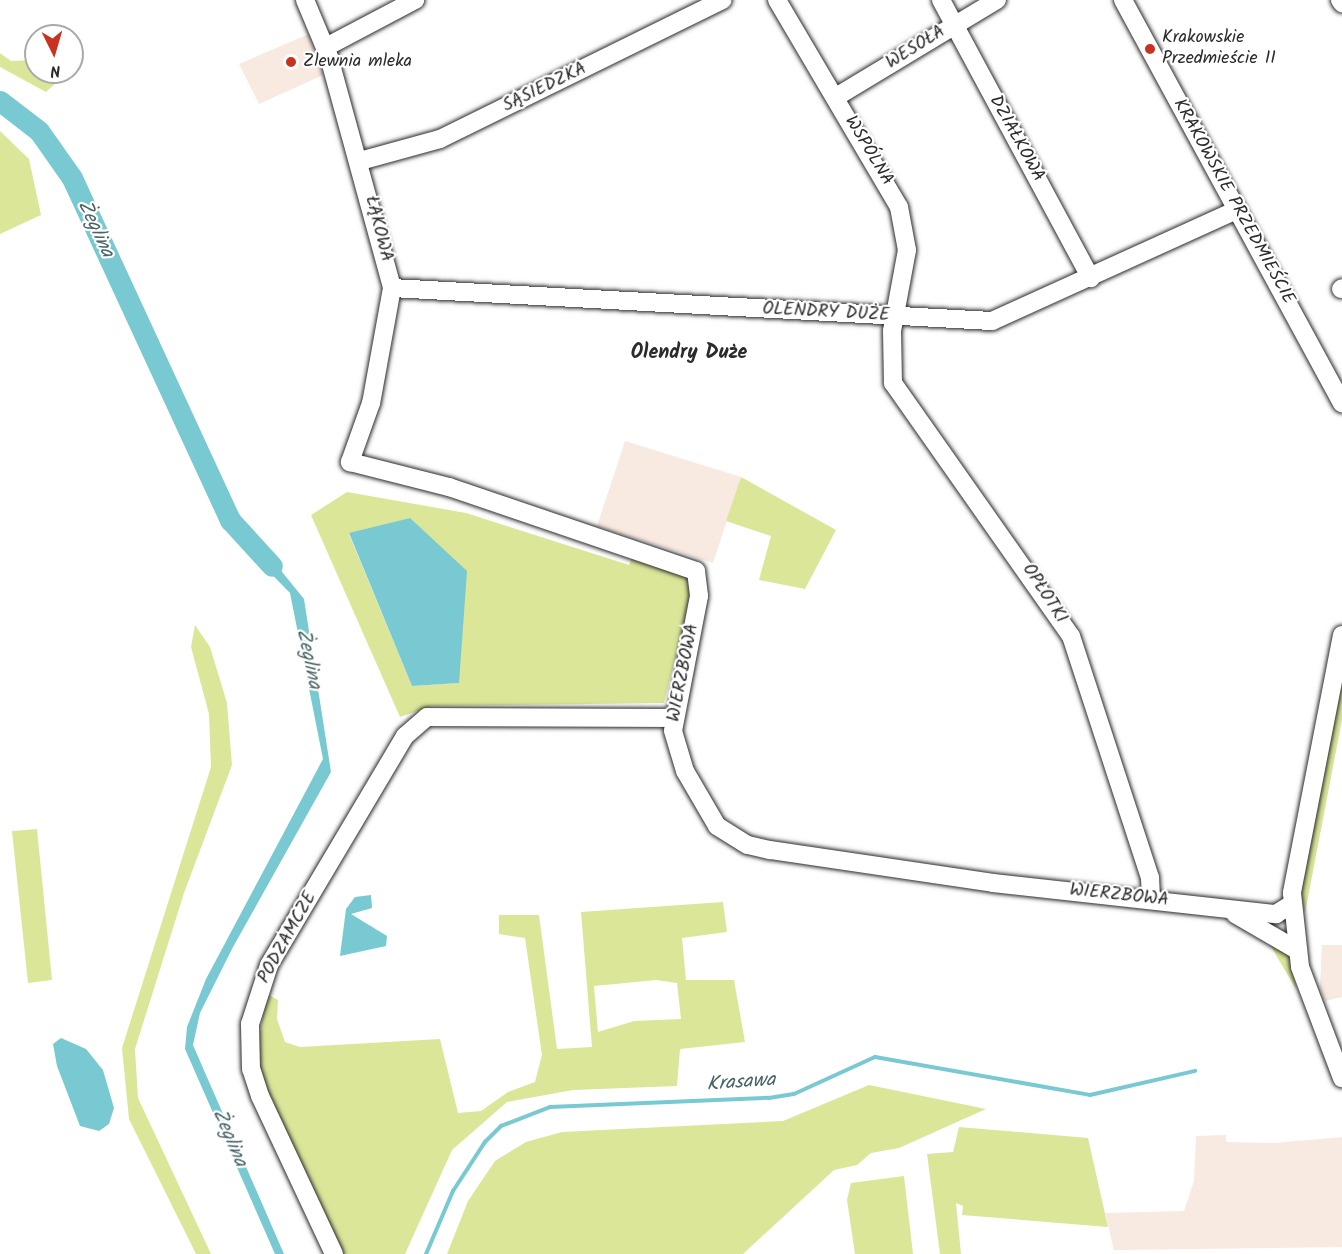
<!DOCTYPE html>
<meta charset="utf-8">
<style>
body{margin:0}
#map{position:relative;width:1342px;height:1254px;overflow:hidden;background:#fff;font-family:Kalam,sans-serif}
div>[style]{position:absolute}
.built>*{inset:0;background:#f8e9e1}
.green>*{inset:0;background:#dbe699}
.water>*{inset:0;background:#78c9d1}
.stream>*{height:4px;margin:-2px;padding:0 2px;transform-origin:2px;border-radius:2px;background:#78c9d1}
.river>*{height:21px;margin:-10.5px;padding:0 10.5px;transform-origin:10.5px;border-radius:10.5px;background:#78c9d1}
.roads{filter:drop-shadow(0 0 2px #2b2b2b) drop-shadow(0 0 2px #2b2b2b)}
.minor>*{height:18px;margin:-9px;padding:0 9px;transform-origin:9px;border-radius:9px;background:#fff}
.dots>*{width:16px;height:16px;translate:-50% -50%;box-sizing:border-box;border:3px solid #fff;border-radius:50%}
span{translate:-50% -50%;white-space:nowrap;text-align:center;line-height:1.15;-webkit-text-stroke:4.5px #fff;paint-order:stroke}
.poi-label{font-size:18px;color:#2b2b2b}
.left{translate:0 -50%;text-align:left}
.street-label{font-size:18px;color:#2b2b2b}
.water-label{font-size:20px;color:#466265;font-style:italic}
.neighbourhood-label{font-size:20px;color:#2b2b2b;font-weight:700}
.north{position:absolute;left:24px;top:24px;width:60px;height:60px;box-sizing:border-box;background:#fff;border:2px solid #aaa;border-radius:50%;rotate:175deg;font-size:16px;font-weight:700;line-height:24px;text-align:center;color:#2b2b2b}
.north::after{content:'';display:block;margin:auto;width:21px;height:27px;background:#c8321e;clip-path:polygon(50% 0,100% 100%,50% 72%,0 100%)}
</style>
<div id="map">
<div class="built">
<div style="clip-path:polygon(309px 34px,323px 75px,259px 104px,239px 64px)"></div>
<div style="clip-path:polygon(625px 441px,741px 477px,713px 563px,597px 526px)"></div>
<div style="clip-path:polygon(1322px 945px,1342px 945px,1342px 997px,1325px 1001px,1320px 987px)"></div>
<div style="clip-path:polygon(1226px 1135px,1226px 1142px,1275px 1143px,1342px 1137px,1342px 1247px,1114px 1250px,1105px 1213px,1184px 1211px,1194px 1181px,1196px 1136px)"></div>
</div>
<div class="green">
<div style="clip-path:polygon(0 53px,11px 61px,36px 60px,36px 72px,68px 72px,46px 92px,0 67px)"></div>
<div style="clip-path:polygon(0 131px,29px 159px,41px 215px,0 234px)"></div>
<div style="clip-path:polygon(741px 477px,836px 530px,805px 589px,759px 580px,771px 536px,726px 521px)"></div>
<div style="clip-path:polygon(evenodd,347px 492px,466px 513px,629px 565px,633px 554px,689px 576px,693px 588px,664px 703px,432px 706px,400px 717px,311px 515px,347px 492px,410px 518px,459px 683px,412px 686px,349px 534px,410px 518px)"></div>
<div style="clip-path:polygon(195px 625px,210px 647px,227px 703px,232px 765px,184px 893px,135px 1049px,138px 1098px,211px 1254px,196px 1254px,129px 1119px,122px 1048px,211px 767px,209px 714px,191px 647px)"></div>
<div style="clip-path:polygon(1342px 666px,1342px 720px,1305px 913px,1300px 895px)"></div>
<div style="clip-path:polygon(37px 829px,52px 980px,28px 983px,12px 831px)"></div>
<div style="clip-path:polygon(evenodd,723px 902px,727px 932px,682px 938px,686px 980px,734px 980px,745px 1042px,680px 1049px,677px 1086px,573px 1090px,507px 1102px,452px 1150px,405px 1254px,341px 1254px,260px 1073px,257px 1049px,267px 994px,278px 1000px,277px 1019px,285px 1042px,300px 1047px,440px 1039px,458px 1113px,481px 1111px,508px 1092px,535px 1082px,542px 1055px,525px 938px,499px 934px,499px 915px,539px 915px,557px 1049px,592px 1047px,581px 912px,723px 902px,656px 980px,677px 983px,681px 1019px,634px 1021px,598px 1032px,594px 986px,656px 980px)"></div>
<div style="clip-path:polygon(1280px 943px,1291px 958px,1296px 989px,1270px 945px)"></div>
<div style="clip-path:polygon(869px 1085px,986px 1109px,899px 1148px,871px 1153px,857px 1165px,834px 1170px,743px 1254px,447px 1254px,468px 1201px,495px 1161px,526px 1142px,562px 1132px,783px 1121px)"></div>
<div style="clip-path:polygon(959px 1127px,1088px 1138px,1108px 1227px,962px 1215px,963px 1206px,956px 1203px,961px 1254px,940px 1254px,927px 1154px,953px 1152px)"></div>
<div style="clip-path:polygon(904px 1176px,913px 1254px,855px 1254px,847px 1200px,851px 1183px)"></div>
</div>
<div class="water">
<div style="clip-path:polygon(410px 518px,467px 571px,459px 683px,412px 686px,349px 533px)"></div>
<div style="clip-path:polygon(257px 541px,304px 599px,331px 772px,233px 947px,200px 1013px,193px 1045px,284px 1254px,275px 1254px,185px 1049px,187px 1027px,206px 979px,323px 759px,290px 593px,247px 549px)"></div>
<div style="clip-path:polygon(371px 895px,372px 908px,351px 914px,387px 936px,386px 946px,340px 956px,346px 909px,355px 897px)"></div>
<div style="clip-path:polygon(61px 1038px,86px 1049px,103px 1070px,114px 1108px,109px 1124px,99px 1131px,80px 1126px,57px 1066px,53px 1044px)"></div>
</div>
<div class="stream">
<div style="left:426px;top:1254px;width:69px;rotate:-66.8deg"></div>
<div style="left:453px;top:1191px;width:59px;rotate:-56.9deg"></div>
<div style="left:485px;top:1142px;width:23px;rotate:-45deg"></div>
<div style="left:501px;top:1126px;width:53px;rotate:-21.2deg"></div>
<div style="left:550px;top:1107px;width:219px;rotate:-2.4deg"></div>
<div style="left:769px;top:1098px;width:25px;rotate:-9deg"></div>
<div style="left:794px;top:1094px;width:89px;rotate:-24.6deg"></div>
<div style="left:875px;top:1057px;width:218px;rotate:10deg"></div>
<div style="left:1090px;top:1095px;width:108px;rotate:-12.9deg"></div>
</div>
<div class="river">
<div style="left:0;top:101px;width:49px;rotate:37.6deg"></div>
<div style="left:39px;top:131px;width:57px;rotate:54.9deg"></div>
<div style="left:72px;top:178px;width:377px;rotate:65.2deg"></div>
<div style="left:230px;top:520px;width:62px;rotate:47.6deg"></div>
</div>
<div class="roads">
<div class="minor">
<div style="left:305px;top:0;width:62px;rotate:67.2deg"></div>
<div style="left:329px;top:57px;width:239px;rotate:74.7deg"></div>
<div style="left:392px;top:288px;width:117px;rotate:100.3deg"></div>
<div style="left:371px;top:403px;width:63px;rotate:109.6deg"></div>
<div style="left:350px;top:462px;width:102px;rotate:14.2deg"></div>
<div style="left:449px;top:487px;width:261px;rotate:18.8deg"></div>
<div style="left:696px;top:571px;width:25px;rotate:83deg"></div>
<div style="left:699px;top:596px;width:137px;rotate:100.9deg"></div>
<div style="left:673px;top:731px;width:42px;rotate:73.3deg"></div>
<div style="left:685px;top:771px;width:64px;rotate:59.8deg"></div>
<div style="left:717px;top:826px;width:36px;rotate:32deg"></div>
<div style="left:748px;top:845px;width:23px;rotate:13deg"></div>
<div style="left:770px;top:850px;width:225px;rotate:8.4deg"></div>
<div style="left:993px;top:883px;width:285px;rotate:6.3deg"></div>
<div style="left:1276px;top:914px;width:19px;rotate:-32deg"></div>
<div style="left:777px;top:0;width:240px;rotate:59.5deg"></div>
<div style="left:899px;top:207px;width:44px;rotate:79.5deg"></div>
<div style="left:907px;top:250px;width:82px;rotate:100.5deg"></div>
<div style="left:892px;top:331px;width:52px;rotate:88.9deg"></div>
<div style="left:893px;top:383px;width:309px;rotate:54.9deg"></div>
<div style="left:1071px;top:636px;width:255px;rotate:71.9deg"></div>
<div style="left:1150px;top:878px;width:22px;rotate:87deg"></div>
<div style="left:941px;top:0;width:316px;rotate:61.7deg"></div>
<div style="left:1123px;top:0;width:459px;rotate:61.5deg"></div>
<div style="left:1340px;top:0;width:4px;rotate:56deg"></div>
<div style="left:326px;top:47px;width:101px;rotate:-27.8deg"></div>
<div style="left:836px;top:97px;width:188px;rotate:-31.1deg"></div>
<div style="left:360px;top:161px;width:83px;rotate:-15.4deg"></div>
<div style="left:440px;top:139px;width:315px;rotate:-26.2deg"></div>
<div style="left:392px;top:288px;width:601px;rotate:3.15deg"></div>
<div style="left:992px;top:321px;width:269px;rotate:-24.4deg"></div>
<div style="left:1341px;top:289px;width:1px;rotate:-45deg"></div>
<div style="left:1342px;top:635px;width:263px;rotate:101deg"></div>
<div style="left:1292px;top:893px;width:74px;rotate:83.8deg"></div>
<div style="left:1300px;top:967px;width:119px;rotate:69.3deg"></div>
<div style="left:1235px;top:914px;width:72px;rotate:30.1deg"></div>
<div style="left:334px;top:1254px;width:174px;rotate:-115.1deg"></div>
<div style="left:260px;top:1096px;width:28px;rotate:-108deg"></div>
<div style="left:251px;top:1069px;width:45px;rotate:-91.3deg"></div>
<div style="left:250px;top:1024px;width:62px;rotate:-72.1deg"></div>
<div style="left:269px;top:965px;width:266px;rotate:-59.3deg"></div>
<div style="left:405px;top:736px;width:29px;rotate:-41deg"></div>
<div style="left:427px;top:717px;width:245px;rotate:0.2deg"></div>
</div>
</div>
<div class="dots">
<div style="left:1150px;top:49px;background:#c8321e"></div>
<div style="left:291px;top:62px;background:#c8321e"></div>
</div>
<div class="poi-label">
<span class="left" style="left:1162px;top:49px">Krakowskie<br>Przedmieście II</span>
<span class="left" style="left:303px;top:62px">Zlewnia mleka</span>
</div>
<div class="street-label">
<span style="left:916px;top:48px;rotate:-32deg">WESOŁA</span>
<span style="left:545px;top:88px;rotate:-26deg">SĄSIEDZKA</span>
<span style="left:1016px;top:139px;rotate:61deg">DZIAŁKOWA</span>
<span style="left:868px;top:151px;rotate:59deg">WSPÓLNA</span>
<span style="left:1233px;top:202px;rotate:61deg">KRAKOWSKIE PRZEDMIEŚCIE</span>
<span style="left:378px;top:229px;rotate:76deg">ŁĄKOWA</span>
<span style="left:826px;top:313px;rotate:3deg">OLENDRY DUŻE</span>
<span style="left:1044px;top:594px;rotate:57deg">OPŁOTKI</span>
<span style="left:684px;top:673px;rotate:-79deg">WIERZBOWA</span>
<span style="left:1119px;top:896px;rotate:6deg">WIERZBOWA</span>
<span style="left:288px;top:938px;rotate:-61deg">PODZAMCZE</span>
</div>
<div class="water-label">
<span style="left:95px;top:229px;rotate:65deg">Żeglina</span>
<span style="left:308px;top:659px;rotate:78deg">Żeglina</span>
<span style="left:741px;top:1083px;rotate:-4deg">Krasawa</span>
<span style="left:229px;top:1138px;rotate:67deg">Żeglina</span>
</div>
<div class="neighbourhood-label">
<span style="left:689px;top:353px">Olendry Duże</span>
</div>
<div class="north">N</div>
</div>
